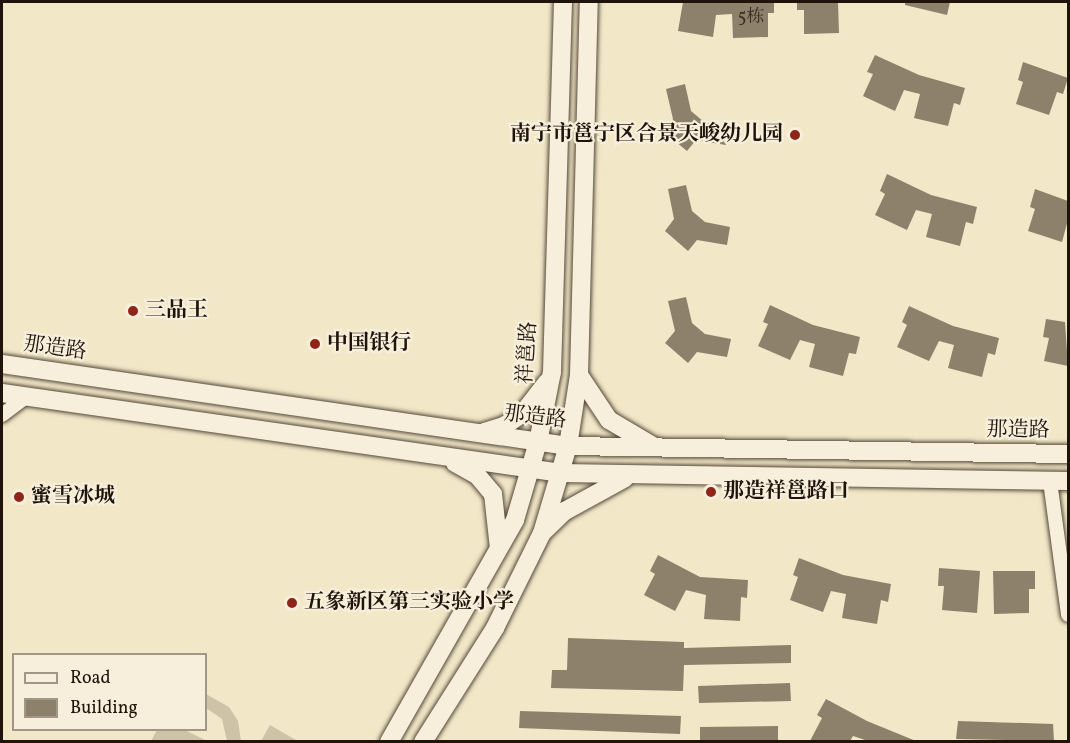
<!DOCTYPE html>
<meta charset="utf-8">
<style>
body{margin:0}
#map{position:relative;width:1070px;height:743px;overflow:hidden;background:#f2e7c7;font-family:Vollkorn,"Noto Serif SC",serif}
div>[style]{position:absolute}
.green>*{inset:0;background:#cec3a7}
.building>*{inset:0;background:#8d816c}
.roads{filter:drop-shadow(0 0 2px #544839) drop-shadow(0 0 2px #544839)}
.street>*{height:14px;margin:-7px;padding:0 7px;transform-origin:7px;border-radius:7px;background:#f7efdb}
.secondary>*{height:18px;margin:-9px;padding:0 9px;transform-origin:9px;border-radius:9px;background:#f7efdb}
.dots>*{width:16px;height:16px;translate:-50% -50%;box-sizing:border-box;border:3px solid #f7efdb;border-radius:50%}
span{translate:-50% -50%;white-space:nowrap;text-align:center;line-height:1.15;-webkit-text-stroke:4.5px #f7efdb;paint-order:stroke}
.number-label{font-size:18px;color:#3b2e22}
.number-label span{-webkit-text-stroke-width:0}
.poi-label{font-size:21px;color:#20130a;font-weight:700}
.right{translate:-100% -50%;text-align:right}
.left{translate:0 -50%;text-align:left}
.street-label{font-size:21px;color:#20130a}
.frame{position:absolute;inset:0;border:3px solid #20130a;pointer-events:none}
.legend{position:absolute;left:12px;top:653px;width:195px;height:78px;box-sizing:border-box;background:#f7efdb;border:2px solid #a19787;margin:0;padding:8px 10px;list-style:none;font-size:18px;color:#20130a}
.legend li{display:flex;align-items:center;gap:12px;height:30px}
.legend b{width:30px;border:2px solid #a19787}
</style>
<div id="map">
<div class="green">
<div style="clip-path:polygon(206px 694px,229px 707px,238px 721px,241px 741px,227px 741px,222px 719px,206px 708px)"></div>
<div style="clip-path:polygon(270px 725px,296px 740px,300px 741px,261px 741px)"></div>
<div style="clip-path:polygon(157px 730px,185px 730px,207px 741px,151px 741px)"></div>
</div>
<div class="building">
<div style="clip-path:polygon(683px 2px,774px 2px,774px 13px,768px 13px,768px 37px,733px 38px,732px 14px,716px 15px,713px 37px,678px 31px)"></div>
<div style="clip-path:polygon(797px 2px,838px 2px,839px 33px,804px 34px,804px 10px,797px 10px)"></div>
<div style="clip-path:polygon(905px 2px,950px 2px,947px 15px,905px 5px)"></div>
<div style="clip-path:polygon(875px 55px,919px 75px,965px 88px,960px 105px,954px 103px,948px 126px,914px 118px,920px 94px,904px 90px,895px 111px,863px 96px,873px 74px,867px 72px)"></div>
<div style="clip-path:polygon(1023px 62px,1068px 78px,1063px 94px,1057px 92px,1049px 115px,1016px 104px,1023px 82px,1018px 80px)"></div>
<div style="clip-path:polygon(685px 84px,691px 111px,704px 122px,729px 127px,726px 145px,696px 140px,687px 151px,663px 131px,673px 119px,666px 89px)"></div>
<div style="clip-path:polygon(887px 174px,931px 195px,977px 207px,973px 224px,966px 222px,960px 246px,926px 237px,932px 214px,916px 210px,907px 230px,875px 215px,885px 194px,880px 191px)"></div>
<div style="clip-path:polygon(686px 185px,692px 211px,705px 222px,730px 227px,727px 245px,697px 240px,688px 251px,665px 231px,674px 219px,668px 189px)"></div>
<div style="clip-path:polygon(1035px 189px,1068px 201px,1068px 220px,1062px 242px,1028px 231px,1035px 209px,1030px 207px)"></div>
<div style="clip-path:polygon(686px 297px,692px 323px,705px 334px,731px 339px,727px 357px,697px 352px,688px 363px,665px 343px,675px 331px,668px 301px)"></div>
<div style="clip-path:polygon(770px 305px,813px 325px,860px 337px,856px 354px,849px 353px,843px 376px,809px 367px,815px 344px,800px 340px,790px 360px,758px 346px,768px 324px,763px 322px)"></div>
<div style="clip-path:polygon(909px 306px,953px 326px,999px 338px,995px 355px,988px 353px,982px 377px,948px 368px,954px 345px,939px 341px,929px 361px,897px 347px,907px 325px,902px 322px)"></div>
<div style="clip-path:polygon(1046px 319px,1065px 322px,1068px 366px,1044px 361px,1049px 338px,1043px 337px)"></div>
<div style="clip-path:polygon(658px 555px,700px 577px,748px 580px,747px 598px,741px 597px,740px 621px,704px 619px,706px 595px,686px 590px,675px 611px,644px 595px,655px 574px,650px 571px)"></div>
<div style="clip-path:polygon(799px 558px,843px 575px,891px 584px,888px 602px,881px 600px,877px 624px,842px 618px,846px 594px,831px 591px,823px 612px,790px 600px,798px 577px,793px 575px)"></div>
<div style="clip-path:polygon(939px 568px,980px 571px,977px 613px,942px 610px,944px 586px,938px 586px)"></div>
<div style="clip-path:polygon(993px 571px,1035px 571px,1035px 589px,1029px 589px,1029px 613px,994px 614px)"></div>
<div style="clip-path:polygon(568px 638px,684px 642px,684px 648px,791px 645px,791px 663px,684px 665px,683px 691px,551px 688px,552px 670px,567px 670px)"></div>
<div style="clip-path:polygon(790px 683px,791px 701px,699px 703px,698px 686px)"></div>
<div style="clip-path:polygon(826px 699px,867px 721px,916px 741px,868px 741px,853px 736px,850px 741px,810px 741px,822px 718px,817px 715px)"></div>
<div style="clip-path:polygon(520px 711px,681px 716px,680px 734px,519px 728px)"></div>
<div style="clip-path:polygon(958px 721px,1053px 724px,1054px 741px,956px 739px)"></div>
<div style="clip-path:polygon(778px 726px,778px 741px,700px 741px,700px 727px)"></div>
</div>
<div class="roads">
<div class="street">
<div style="left:2px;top:415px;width:30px;rotate:-37deg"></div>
<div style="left:1050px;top:481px;width:135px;rotate:82.3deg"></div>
</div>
<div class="secondary">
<div style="left:2px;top:364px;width:572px;rotate:8.24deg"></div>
<div style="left:568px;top:446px;width:500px;rotate:0.92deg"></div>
<div style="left:579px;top:375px;width:54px;rotate:56.3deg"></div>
<div style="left:609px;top:420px;width:51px;rotate:30.6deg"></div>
<div style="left:2px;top:393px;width:565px;rotate:8.14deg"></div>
<div style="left:561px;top:473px;width:507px;rotate:0.9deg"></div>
<div style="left:484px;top:432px;width:21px;rotate:-17deg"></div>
<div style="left:504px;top:426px;width:23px;rotate:-34deg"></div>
<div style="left:523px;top:413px;width:39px;rotate:-52deg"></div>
<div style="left:455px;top:463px;width:25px;rotate:29deg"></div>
<div style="left:477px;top:475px;width:25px;rotate:50deg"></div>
<div style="left:493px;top:494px;width:54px;rotate:83.7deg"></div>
<div style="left:544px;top:531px;width:29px;rotate:-44deg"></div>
<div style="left:565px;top:511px;width:68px;rotate:-28.8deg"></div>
<div style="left:389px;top:742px;width:255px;rotate:-60.4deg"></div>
<div style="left:515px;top:520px;width:81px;rotate:-73.6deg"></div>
<div style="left:538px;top:442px;width:71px;rotate:-78.7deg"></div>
<div style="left:552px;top:372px;width:370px;rotate:-88.3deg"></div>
<div style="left:423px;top:742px;width:135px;rotate:-57.7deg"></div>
<div style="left:495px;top:628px;width:106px;rotate:-63.7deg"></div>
<div style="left:542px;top:533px;width:91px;rotate:-73.4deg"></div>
<div style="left:568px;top:446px;width:72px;rotate:-81.2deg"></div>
<div style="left:579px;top:375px;width:373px;rotate:-88.5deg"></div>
</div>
</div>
<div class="dots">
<div style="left:795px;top:135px;background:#8f2418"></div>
<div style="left:133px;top:311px;background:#8f2418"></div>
<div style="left:315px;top:344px;background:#8f2418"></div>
<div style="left:711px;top:492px;background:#8f2418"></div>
<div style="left:19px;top:497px;background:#8f2418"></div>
<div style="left:292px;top:603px;background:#8f2418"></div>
</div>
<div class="number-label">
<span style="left:751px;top:18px">5栋</span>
</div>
<div class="poi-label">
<span class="right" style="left:783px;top:135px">南宁市邕宁区合景天峻幼儿园</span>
<span class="left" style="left:145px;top:311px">三品王</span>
<span class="left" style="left:327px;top:344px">中国银行</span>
<span class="left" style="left:723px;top:492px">那造祥邕路口</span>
<span class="left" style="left:31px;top:497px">蜜雪冰城</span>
<span class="left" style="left:304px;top:603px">五象新区第三实验小学</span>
</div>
<div class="street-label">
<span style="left:55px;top:349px;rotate:8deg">那造路</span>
<span style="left:528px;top:353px;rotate:-86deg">祥邕路</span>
<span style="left:535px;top:418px;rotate:7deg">那造路</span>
<span style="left:1018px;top:431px;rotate:1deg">那造路</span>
</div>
<div class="frame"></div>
<ul class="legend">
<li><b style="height:8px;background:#f7efdb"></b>Road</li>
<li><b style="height:16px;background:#8d816c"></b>Building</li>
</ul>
</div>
